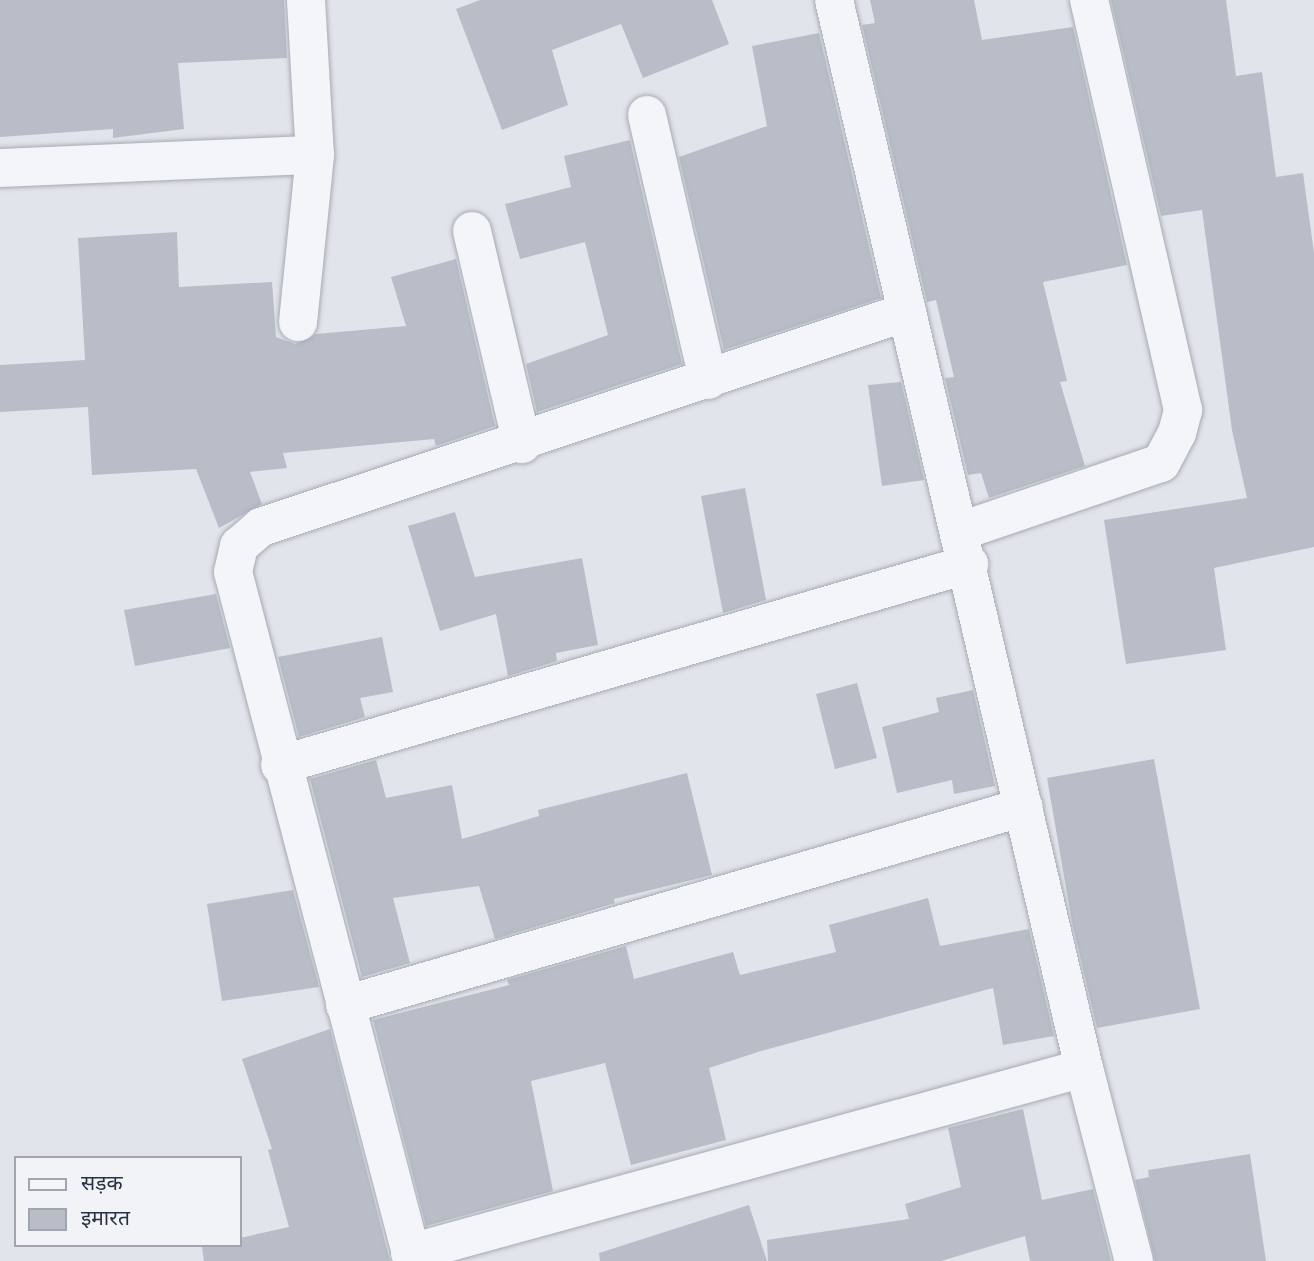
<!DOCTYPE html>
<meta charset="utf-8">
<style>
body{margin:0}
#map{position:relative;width:1314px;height:1261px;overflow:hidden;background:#e1e4ea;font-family:"Fira Sans Condensed","Noto Sans Devanagari",sans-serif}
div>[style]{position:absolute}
.building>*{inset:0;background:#b8bdc8}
.roads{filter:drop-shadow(0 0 2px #a6aab5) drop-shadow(0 0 2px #a6aab5)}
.street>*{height:38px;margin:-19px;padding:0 19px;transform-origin:19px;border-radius:19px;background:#f4f5f8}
span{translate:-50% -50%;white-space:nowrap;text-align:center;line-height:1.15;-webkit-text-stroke:5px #f1f3f7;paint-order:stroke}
.legend{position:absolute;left:14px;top:1156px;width:228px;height:91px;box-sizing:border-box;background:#f1f3f7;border:2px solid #a1a5af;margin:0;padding:9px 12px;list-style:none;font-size:21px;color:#293043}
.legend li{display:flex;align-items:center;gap:14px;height:35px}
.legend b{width:35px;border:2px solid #a1a5af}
</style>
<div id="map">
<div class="building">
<div style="clip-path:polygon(0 0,284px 0,287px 58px,178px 63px,184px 129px,113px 138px,113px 129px,0 137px)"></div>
<div style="clip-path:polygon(480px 0,712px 0,729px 44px,643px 78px,621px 24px,552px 50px,568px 105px,502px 130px,456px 9px)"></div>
<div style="clip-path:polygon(870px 0,974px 0,982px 40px,1073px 27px,1127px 265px,1043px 282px,1067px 381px,1060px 382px,1085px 466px,989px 498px,981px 473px,968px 475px,945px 378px,954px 377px,936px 300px,927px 302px,862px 25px,875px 23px)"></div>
<div style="clip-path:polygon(1111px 0,1226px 0,1236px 76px,1262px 72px,1276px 177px,1303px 173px,1314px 253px,1314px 547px,1214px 568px,1226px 650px,1126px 664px,1104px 520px,1247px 498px,1232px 430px,1202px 210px,1161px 216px)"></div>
<div style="clip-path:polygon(819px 33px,881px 298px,724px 350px,679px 157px,767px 126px,752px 46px)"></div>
<div style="clip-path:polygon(630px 140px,682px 364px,537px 412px,526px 364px,608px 335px,585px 242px,520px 259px,505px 204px,571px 187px,564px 156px)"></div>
<div style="clip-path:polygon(177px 232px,179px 287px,272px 282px,276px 337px,295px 344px,316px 334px,406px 326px,391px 277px,456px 259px,495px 426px,436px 446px,434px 439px,283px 453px,287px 468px,250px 472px,262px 504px,219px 528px,196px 469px,92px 475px,88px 407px,0 412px,0 365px,85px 360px,78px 238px)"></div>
<div style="clip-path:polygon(901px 382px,924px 480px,882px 486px,868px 385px)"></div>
<div style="clip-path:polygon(745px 488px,766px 600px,723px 613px,701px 496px)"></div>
<div style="clip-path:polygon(455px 512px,475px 577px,582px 558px,598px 645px,556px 653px,557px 661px,508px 676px,496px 614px,440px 631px,408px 526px)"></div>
<div style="clip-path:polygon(216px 594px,230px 648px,135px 666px,124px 610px)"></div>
<div style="clip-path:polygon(382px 637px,393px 692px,360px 698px,365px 717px,299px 737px,278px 657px)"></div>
<div style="clip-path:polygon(857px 683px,877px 758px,835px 769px,816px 694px)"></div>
<div style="clip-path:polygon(973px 690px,995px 786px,954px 794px,952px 780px,897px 793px,882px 727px,939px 712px,936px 698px)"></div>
<div style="clip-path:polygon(1154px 759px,1200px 1009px,1097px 1028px,1072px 922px,1047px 778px)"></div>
<div style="clip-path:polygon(376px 760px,386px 798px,452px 785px,462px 839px,539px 816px,538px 810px,687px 773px,712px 875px,614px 899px,615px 903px,495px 939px,479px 886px,393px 898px,410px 963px,362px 977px,310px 779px)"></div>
<div style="clip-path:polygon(293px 890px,319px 987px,222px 1001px,207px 904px)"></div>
<div style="clip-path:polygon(928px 898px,940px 946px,1029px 929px,1054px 1036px,1003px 1045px,993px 988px,761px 1051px,709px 1068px,726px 1140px,631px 1165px,605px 1063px,531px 1081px,553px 1191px,426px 1226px,373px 1020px,509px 985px,507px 980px,626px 946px,634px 979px,733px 952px,740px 975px,836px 952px,829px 925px)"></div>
<div style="clip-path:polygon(330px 1029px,390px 1261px,204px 1261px,202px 1247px,240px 1245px,240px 1238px,289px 1227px,268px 1150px,272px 1149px,242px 1059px)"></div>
<div style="clip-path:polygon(1023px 1109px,1042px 1200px,1093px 1189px,1111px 1261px,1030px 1261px,1025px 1236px,941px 1261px,768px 1261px,767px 1240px,909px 1219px,905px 1204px,961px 1187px,948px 1128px)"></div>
<div style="clip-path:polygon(1250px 1154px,1266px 1261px,1155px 1261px,1135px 1180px,1149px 1177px,1148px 1170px)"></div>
<div style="clip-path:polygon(749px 1205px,767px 1261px,600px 1261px,599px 1253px)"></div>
</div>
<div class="roads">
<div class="street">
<div style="left:306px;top:0;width:155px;rotate:86.7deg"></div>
<div style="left:834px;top:0;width:1097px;rotate:76.83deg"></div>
<div style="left:1084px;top:1068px;width:199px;rotate:75.5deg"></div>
<div style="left:647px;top:115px;width:272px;rotate:77deg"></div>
<div style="left:0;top:168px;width:315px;rotate:-2.4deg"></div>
<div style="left:315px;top:155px;width:168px;rotate:95.8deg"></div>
<div style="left:472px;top:231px;width:219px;rotate:76.8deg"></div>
<div style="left:961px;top:531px;width:211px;rotate:-18.8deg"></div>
<div style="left:1161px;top:463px;width:34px;rotate:-62deg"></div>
<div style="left:1177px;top:433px;width:24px;rotate:-75deg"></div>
<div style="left:1183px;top:410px;width:421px;rotate:-102.9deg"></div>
<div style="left:280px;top:765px;width:718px;rotate:-16.26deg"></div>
<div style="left:345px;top:1005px;width:707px;rotate:-16.26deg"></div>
<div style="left:410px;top:1253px;width:699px;rotate:-15.35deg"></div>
<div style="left:413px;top:1261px;width:712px;rotate:-104.64deg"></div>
<div style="left:233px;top:572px;width:27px;rotate:-77deg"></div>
<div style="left:239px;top:546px;width:29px;rotate:-41deg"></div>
<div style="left:261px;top:527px;width:681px;rotate:-18.41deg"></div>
</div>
</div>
<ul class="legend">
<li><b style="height:9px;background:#f4f5f8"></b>सड़क</li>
<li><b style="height:19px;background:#b8bdc8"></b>इमारत</li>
</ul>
</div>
